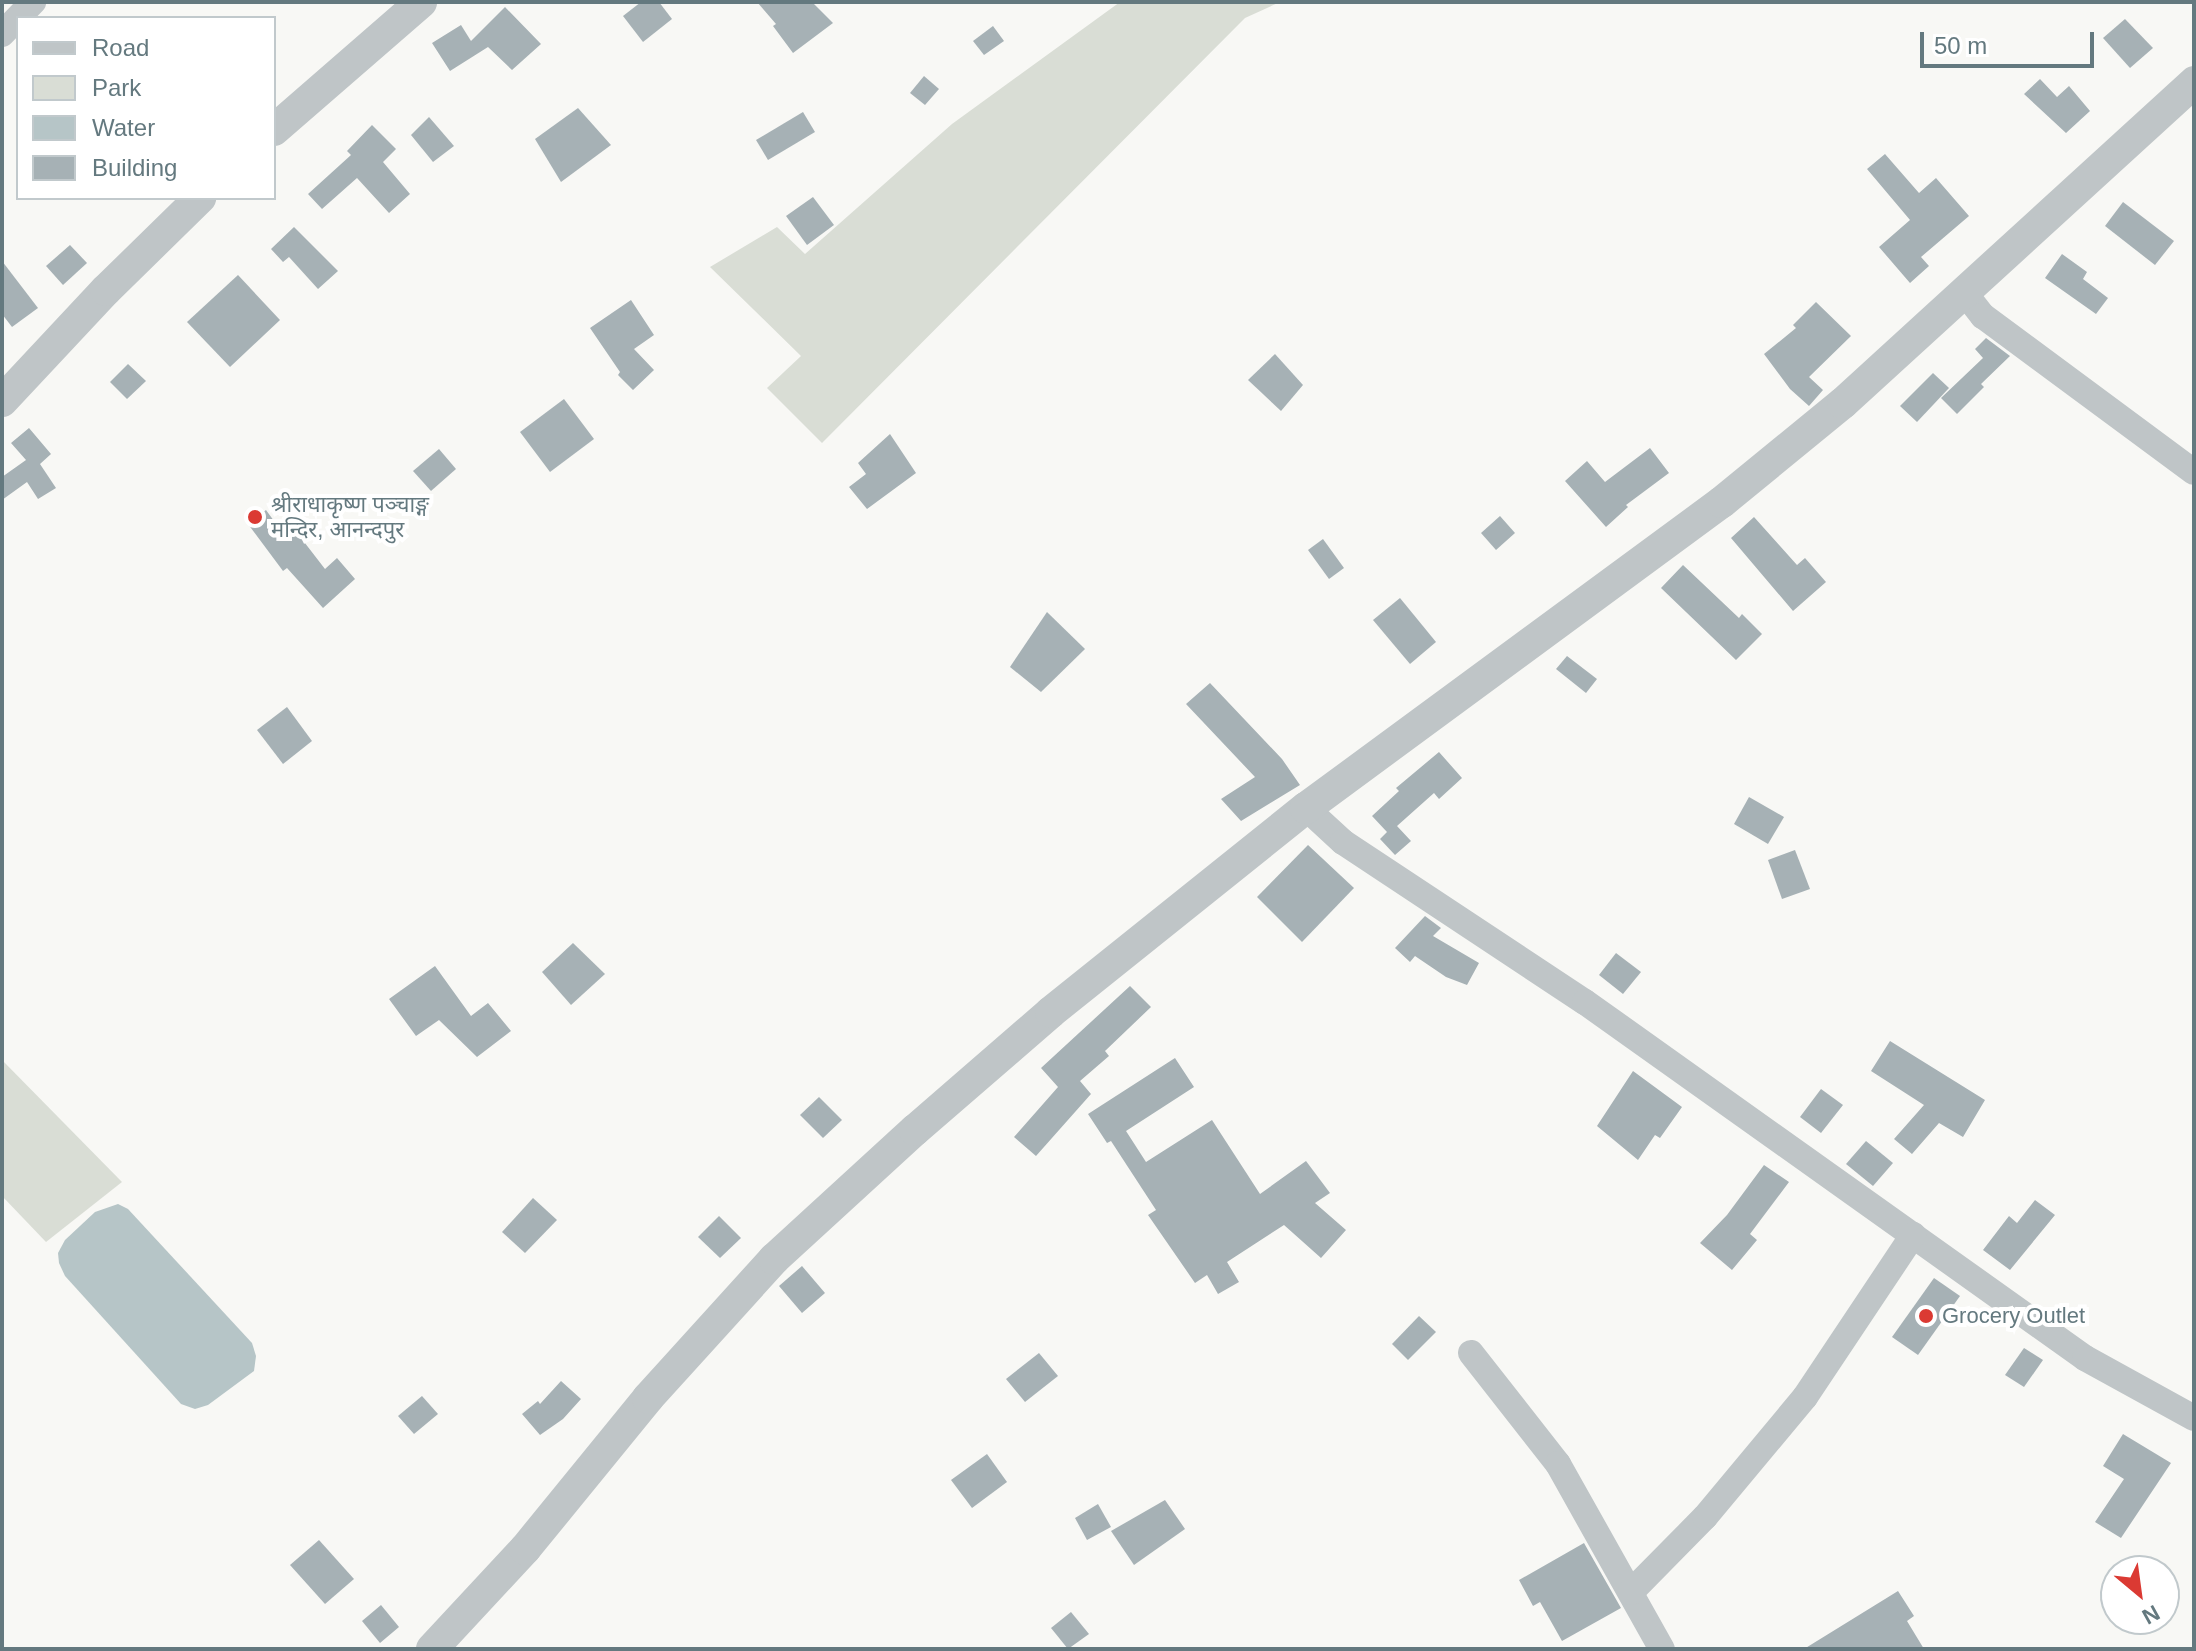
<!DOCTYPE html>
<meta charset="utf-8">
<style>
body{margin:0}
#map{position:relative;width:2196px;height:1651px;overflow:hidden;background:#f8f8f5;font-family:Helvetica,"Noto Sans Devanagari",sans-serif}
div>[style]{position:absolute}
.green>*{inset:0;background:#d9ddd5}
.water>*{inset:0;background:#b6c5c7}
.building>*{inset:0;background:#a6b1b5}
.minor>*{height:26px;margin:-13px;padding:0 13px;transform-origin:13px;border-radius:13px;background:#bfc5c7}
.tertiary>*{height:32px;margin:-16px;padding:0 16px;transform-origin:16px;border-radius:16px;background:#bfc5c7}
.dots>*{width:22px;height:22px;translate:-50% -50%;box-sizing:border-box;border:4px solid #fff;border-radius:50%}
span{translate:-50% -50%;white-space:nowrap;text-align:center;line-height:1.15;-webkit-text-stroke:8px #fff;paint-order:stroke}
.poi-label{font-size:22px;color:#64797f}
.left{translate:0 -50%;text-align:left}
.frame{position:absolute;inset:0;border:4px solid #64797f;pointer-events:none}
.legend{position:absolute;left:16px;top:16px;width:260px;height:184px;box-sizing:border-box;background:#fff;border:2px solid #c1c9cc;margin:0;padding:10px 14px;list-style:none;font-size:24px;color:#64797f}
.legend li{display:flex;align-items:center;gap:16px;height:40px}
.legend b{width:40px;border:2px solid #c1c9cc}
.north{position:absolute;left:2100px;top:1555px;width:80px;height:80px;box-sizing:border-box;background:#fff;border:2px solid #c1c9cc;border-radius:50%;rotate:151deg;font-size:22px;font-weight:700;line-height:32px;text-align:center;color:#64797f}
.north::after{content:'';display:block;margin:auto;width:28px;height:36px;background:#db3a33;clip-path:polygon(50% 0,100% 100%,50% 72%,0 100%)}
.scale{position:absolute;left:1920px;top:32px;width:174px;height:36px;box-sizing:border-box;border:4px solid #64797f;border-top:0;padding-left:10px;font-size:24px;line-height:28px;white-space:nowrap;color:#64797f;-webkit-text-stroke:6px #fff;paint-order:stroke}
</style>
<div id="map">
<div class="green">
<div style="clip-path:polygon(1120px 2px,1280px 2px,1245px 18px,822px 443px,767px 388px,801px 356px,710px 267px,777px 227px,805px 254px,952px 124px)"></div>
<div style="clip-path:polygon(2px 1060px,122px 1182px,46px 1242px,2px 1196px)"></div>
</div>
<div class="water">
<div style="clip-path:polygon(118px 1204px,128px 1209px,252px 1343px,256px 1356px,254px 1371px,208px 1405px,195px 1409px,181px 1404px,65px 1276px,59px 1263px,58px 1253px,65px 1240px,95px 1212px)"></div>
</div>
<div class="building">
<div style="clip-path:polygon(641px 2px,659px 2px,672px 19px,643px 42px,623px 16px)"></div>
<div style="clip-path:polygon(757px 2px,812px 2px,833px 23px,793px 53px,773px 26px,776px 24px)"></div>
<div style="clip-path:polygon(505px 7px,541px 44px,512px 70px,488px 47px,450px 71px,432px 43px,461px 25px,471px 41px)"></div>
<div style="clip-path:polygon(2125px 19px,2153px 48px,2130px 68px,2103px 38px)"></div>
<div style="clip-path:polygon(993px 26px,1004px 41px,984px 55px,973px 41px)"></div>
<div style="clip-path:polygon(924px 76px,939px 89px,925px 105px,910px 93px)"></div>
<div style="clip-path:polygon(2040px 79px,2057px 97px,2069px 86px,2090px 111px,2066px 133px,2024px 94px)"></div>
<div style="clip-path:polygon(578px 108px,611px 145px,561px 182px,535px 139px)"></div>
<div style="clip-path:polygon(803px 112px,815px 132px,768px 160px,756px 140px)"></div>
<div style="clip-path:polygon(429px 117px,454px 146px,433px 162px,411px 135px)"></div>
<div style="clip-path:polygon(372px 125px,396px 149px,383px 162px,410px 194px,389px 213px,357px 178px,322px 209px,308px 194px,351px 155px,347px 151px)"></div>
<div style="clip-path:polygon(1885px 154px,1919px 193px,1936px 178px,1969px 216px,1921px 257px,1929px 266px,1910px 283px,1879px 247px,1910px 220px,1867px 169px)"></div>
<div style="clip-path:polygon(813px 197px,834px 225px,807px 245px,786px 216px)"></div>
<div style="clip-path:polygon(2123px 202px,2174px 241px,2155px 265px,2105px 226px)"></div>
<div style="clip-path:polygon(294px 227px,338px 271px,318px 289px,289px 257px,283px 262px,271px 249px)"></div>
<div style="clip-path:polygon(70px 245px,87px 263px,63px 285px,46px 266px)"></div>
<div style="clip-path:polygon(2062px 254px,2087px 272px,2083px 279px,2108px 298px,2096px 314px,2045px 278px)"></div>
<div style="clip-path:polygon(2px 261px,38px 308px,12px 327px,2px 314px)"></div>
<div style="clip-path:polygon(238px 275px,280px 320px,230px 367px,187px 322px)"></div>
<div style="clip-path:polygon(631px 300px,654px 335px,634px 349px,654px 370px,633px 390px,618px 375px,620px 372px,590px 328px)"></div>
<div style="clip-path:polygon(1816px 302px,1851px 336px,1809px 377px,1823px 390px,1809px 406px,1790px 389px,1764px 354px,1796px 328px,1793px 325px)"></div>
<div style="clip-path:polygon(1986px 338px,2010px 356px,1981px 384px,1984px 387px,1957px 414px,1941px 398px,1983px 358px,1975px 349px)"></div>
<div style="clip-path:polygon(1275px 354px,1303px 385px,1281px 411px,1248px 380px)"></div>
<div style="clip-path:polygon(128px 364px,146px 381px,127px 399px,110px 382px)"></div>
<div style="clip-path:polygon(1933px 373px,1949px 388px,1917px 422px,1900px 406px)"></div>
<div style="clip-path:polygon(564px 399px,594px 439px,550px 472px,520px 432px)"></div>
<div style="clip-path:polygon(29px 428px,51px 454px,40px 464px,56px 488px,38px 499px,27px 482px,2px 500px,2px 477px,26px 460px,11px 443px)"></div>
<div style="clip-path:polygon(890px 434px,916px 473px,867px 509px,849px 487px,866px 474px,858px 463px)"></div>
<div style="clip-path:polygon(1650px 448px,1669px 473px,1626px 505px,1628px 507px,1606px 527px,1565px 481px,1587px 461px,1605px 482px)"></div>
<div style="clip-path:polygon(439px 449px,456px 469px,431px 491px,413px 471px)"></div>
<div style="clip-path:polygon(266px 510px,282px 532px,291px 525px,325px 569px,337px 558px,355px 579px,323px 608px,287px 568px,283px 571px,248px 524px)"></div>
<div style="clip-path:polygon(1500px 516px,1515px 533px,1496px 550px,1481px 533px)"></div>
<div style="clip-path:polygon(1754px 517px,1797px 565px,1805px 558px,1826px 582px,1793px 611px,1731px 538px)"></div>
<div style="clip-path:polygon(1323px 539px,1344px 568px,1329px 579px,1308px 550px)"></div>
<div style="clip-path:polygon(1683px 565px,1739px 618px,1742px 614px,1762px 634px,1736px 660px,1661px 588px)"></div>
<div style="clip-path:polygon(1400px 598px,1436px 642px,1410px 664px,1373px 620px)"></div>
<div style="clip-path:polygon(1047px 612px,1085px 649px,1041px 692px,1010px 667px)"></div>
<div style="clip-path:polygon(1567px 656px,1597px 679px,1586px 693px,1556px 669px)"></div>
<div style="clip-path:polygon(1210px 683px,1282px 759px,1300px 785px,1241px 821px,1221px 799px,1255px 777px,1186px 704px)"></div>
<div style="clip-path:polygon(287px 707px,312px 741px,283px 764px,257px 730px)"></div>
<div style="clip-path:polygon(1439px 752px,1462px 778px,1439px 799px,1434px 793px,1397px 826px,1411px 841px,1395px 855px,1380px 839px,1387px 832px,1372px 816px,1399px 791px,1396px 788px)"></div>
<div style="clip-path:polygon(1749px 797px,1784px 817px,1768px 844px,1734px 824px)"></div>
<div style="clip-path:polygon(1308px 845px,1354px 888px,1302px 942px,1257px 897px)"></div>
<div style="clip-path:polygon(1795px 850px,1810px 889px,1782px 899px,1768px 860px)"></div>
<div style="clip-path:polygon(1425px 916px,1441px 928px,1433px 936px,1479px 963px,1467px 985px,1446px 977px,1415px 956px,1410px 962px,1395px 948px)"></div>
<div style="clip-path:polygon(573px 943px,605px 974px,571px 1005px,542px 972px)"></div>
<div style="clip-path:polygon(1616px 953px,1641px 972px,1623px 994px,1599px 975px)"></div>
<div style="clip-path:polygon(435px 966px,471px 1016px,488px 1003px,511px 1031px,477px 1057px,439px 1020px,416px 1036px,389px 999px)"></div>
<div style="clip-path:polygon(1130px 986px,1151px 1007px,1105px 1051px,1109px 1056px,1080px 1081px,1091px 1094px,1036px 1156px,1014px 1137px,1058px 1087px,1041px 1068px)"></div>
<div style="clip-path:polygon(1890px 1041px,1985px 1100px,1963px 1137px,1939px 1123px,1912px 1154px,1894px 1139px,1924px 1105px,1871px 1071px)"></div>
<div style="clip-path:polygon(1175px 1058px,1194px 1087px,1126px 1131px,1146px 1162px,1212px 1120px,1260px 1194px,1306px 1161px,1330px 1193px,1315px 1203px,1346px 1230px,1321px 1258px,1284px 1225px,1227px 1262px,1239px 1282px,1218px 1294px,1207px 1275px,1195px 1283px,1148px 1215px,1156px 1210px,1111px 1141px,1107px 1143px,1088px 1114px)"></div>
<div style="clip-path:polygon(1633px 1071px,1682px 1107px,1660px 1138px,1655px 1135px,1638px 1160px,1597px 1126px)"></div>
<div style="clip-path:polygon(1821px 1089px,1843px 1105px,1821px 1133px,1800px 1117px)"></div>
<div style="clip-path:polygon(819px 1097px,842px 1120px,823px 1138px,800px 1115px)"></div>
<div style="clip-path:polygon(1866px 1141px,1893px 1163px,1873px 1186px,1846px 1164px)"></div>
<div style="clip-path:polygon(1764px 1165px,1789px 1182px,1750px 1234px,1757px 1240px,1732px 1270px,1700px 1243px,1727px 1215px)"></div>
<div style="clip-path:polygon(533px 1198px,557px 1220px,525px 1253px,502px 1232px)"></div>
<div style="clip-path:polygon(2035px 1200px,2055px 1215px,2010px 1270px,1983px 1250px,2009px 1216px,2017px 1223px)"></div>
<div style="clip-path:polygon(719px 1216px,741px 1238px,720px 1258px,698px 1237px)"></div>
<div style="clip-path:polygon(802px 1266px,825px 1293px,802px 1313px,779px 1286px)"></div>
<div style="clip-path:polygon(1934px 1278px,1960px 1296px,1918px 1355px,1892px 1337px)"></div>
<div style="clip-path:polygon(1419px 1316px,1436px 1332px,1408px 1360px,1392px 1344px)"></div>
<div style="clip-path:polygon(2024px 1348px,2043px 1360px,2024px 1387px,2005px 1375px)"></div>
<div style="clip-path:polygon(1039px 1353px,1058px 1376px,1025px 1402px,1006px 1379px)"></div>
<div style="clip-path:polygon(561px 1381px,581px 1399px,563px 1419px,540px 1435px,522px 1414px,538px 1401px,540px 1404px)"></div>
<div style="clip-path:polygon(422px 1396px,438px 1414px,414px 1434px,398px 1416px)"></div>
<div style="clip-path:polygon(2123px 1434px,2171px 1463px,2121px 1538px,2095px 1522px,2124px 1479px,2103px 1466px)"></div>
<div style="clip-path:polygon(987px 1454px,1007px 1482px,972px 1508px,951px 1480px)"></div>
<div style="clip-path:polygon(1165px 1500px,1185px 1529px,1134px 1565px,1111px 1531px)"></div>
<div style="clip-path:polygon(1098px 1504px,1111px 1527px,1087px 1540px,1075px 1518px)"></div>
<div style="clip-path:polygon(319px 1540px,354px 1579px,325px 1604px,290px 1565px)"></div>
<div style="clip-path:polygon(1584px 1543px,1621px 1608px,1562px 1641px,1540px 1602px,1533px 1606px,1519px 1580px)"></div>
<div style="clip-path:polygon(1898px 1591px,1914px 1616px,1907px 1621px,1924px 1649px,1804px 1649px)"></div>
<div style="clip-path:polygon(381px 1605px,399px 1627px,380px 1643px,362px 1621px)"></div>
<div style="clip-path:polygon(1071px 1612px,1089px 1634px,1068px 1649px,1051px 1628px)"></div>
</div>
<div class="minor">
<div style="left:2px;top:34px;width:45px;rotate:-45.9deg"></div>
<div style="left:1964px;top:292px;width:31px;rotate:52deg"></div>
<div style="left:1983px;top:316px;width:262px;rotate:36.5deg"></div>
<div style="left:1306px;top:808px;width:50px;rotate:42.6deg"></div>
<div style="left:1343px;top:842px;width:290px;rotate:33.5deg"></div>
<div style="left:1585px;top:1002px;width:614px;rotate:35.45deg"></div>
<div style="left:2085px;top:1358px;width:124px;rotate:28.8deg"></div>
<div style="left:1471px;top:1353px;width:141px;rotate:51.9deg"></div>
<div style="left:1558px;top:1464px;width:212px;rotate:60.7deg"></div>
<div style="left:1631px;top:1592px;width:105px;rotate:-45.4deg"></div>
<div style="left:1705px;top:1517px;width:156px;rotate:-50.2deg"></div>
<div style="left:1805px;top:1397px;width:195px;rotate:-56.3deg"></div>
</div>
<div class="tertiary">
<div style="left:274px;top:130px;width:195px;rotate:-41deg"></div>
<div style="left:2px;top:401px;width:152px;rotate:-46.9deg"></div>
<div style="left:106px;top:290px;width:132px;rotate:-44.4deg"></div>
<div style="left:432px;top:1649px;width:137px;rotate:-47.1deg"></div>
<div style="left:525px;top:1549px;width:195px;rotate:-50.8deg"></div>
<div style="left:648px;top:1398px;width:188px;rotate:-47.8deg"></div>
<div style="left:774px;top:1259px;width:191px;rotate:-42.5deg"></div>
<div style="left:915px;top:1130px;width:180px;rotate:-40.9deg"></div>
<div style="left:1051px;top:1012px;width:327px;rotate:-38.7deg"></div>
<div style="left:1306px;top:808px;width:516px;rotate:-36.34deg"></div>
<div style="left:1722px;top:502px;width:156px;rotate:-39.3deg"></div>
<div style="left:1843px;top:403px;width:476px;rotate:-42.4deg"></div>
</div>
<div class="dots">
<div style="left:255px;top:517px;background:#db3a33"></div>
<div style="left:1926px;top:1316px;background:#db3a33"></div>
</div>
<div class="poi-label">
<span class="left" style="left:271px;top:517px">श्रीराधाकृष्ण पञ्चाङ्ग<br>मन्दिर, आनन्दपुर</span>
<span class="left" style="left:1942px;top:1316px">Grocery Outlet</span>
</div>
<div class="frame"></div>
<ul class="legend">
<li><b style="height:10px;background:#bfc5c7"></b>Road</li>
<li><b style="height:22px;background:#d9ddd5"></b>Park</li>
<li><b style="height:22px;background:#b6c5c7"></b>Water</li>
<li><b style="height:22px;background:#a6b1b5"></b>Building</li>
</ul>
<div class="north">N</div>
<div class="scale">50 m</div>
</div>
